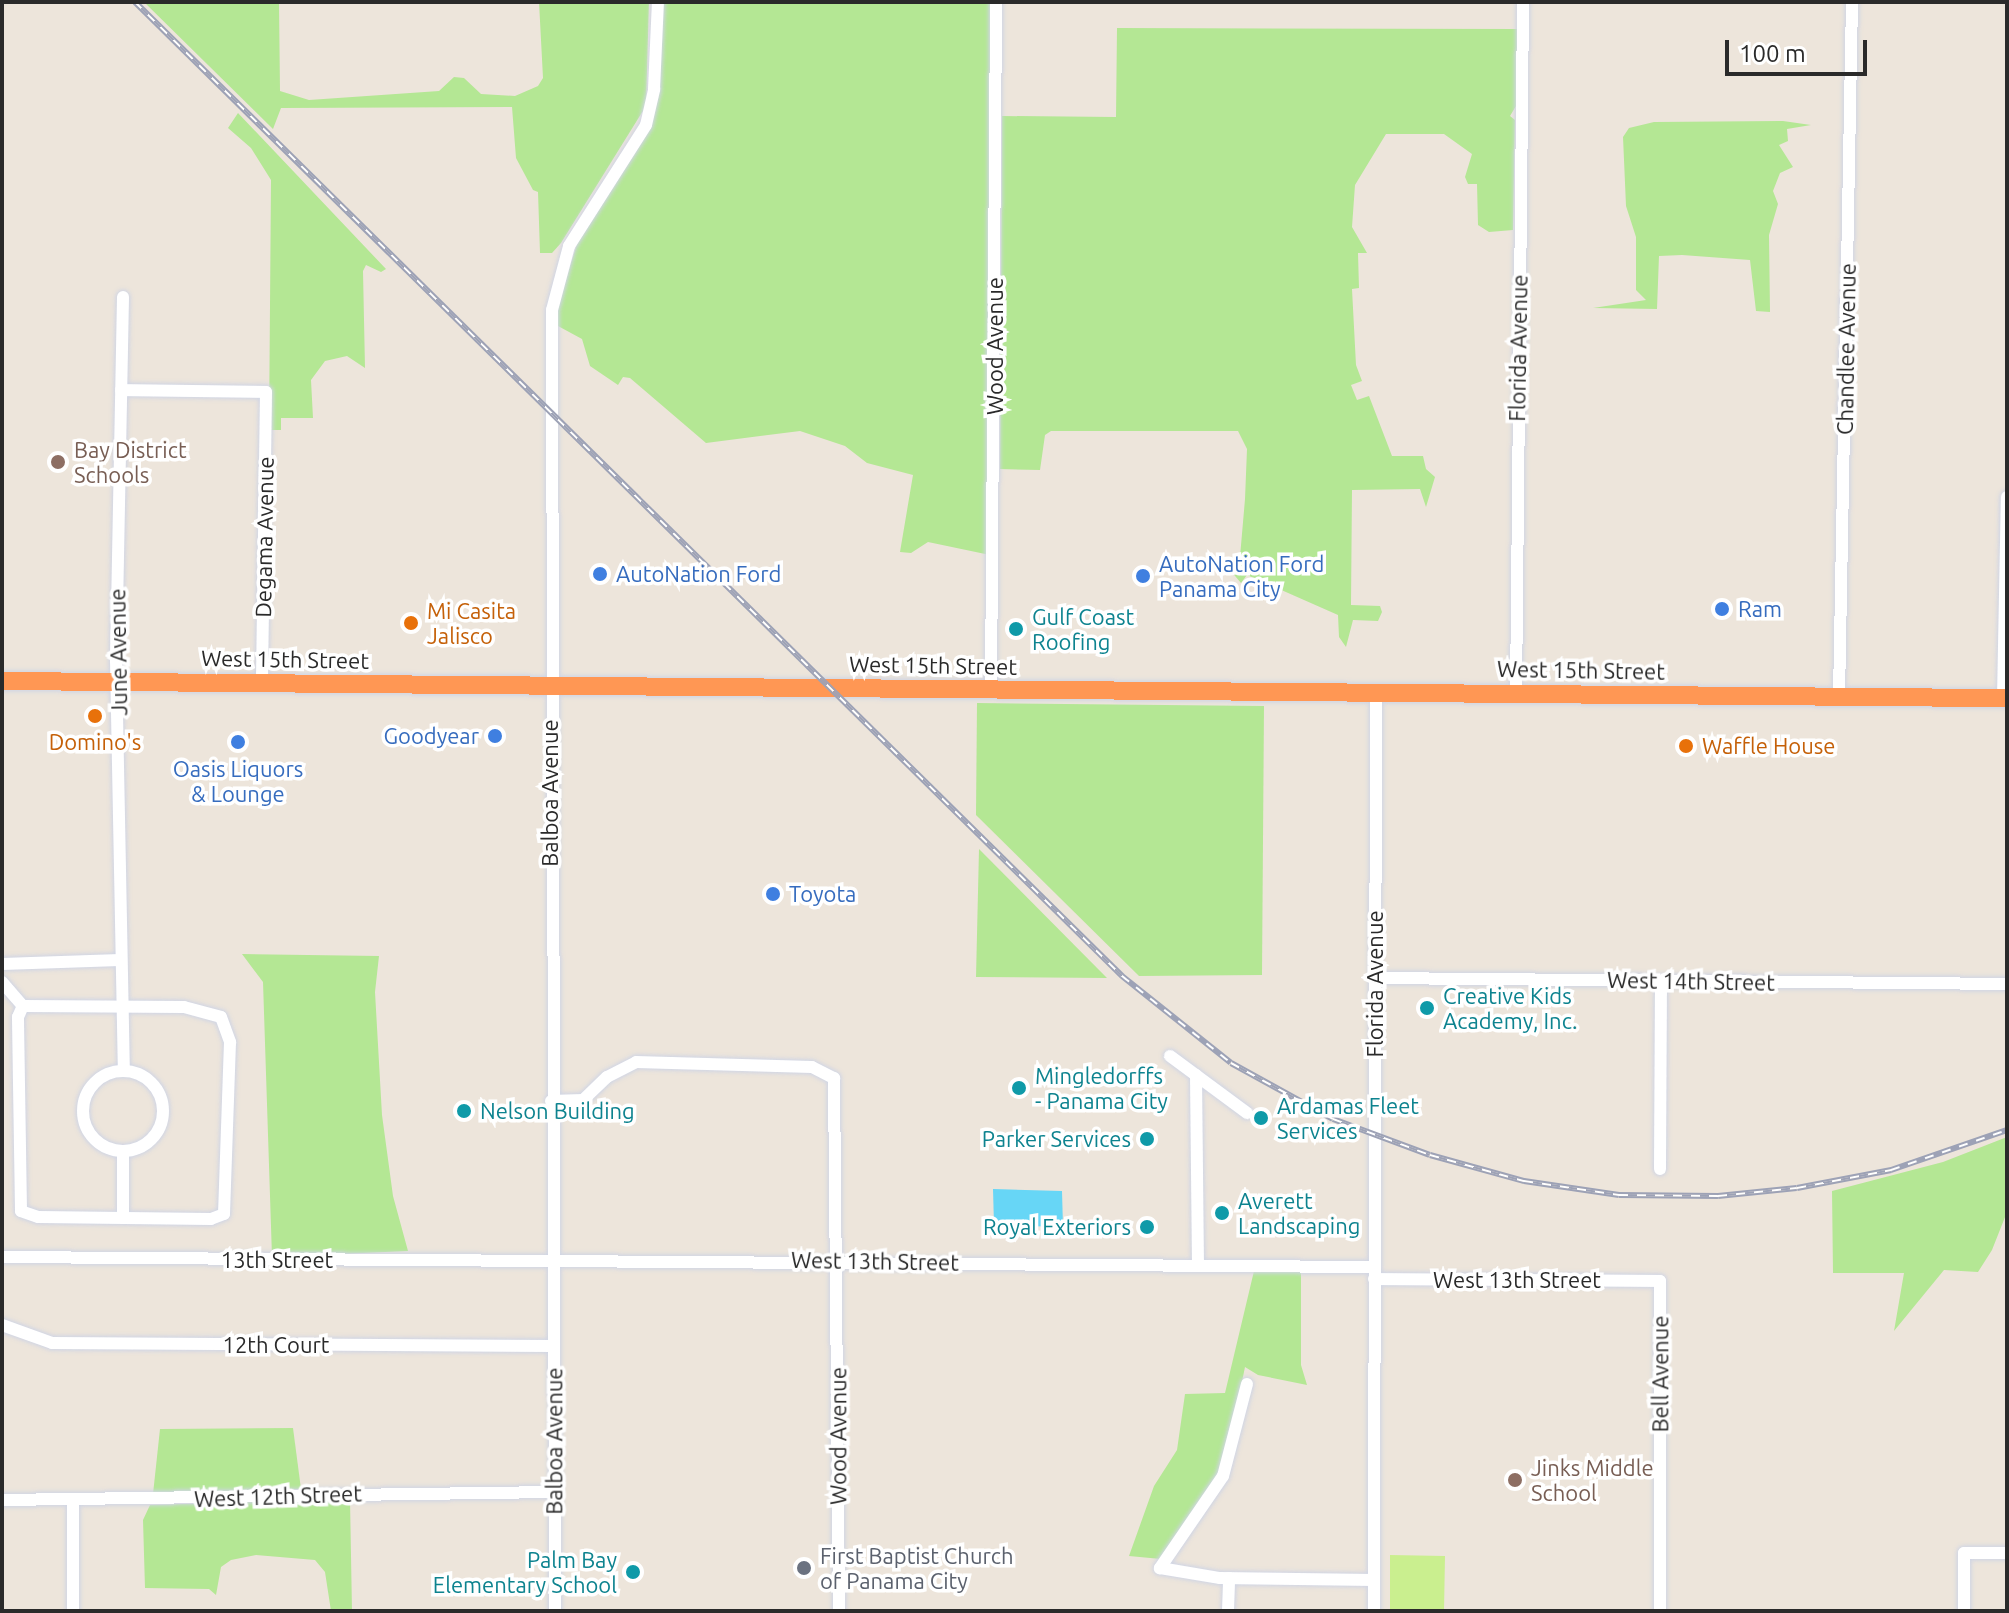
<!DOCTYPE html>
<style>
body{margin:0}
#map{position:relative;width:2009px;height:1613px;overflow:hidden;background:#ede5db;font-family:Ubuntu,sans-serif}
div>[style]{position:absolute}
.green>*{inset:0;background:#b4e794}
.pitch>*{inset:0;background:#caef8f}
.water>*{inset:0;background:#67d6f6}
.roads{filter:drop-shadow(0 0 2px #d0d5e4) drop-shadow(0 0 2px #d0d5e4)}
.minor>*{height:12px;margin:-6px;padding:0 6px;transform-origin:6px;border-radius:6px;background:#fff}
.minor>.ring{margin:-6px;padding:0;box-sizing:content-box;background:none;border:12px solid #fff;border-radius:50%}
.highway>*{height:18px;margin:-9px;padding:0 9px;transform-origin:9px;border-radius:9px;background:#ff9754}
.rail>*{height:6px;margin-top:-3px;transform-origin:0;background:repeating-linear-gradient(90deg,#fff 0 9px,#9da2b6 0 18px);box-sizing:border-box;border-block:2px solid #9da2b6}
.dots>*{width:22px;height:22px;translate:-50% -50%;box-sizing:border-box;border:4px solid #fff;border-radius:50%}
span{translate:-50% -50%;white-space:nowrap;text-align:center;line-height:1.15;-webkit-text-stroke:7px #fff;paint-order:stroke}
.street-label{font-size:22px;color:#2a2a2a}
.education-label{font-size:22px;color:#785e54}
.left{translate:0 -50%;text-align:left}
.shop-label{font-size:22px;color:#366cbe}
.right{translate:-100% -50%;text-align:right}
.food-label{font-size:22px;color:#c56008}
.culture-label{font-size:22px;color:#0d838f}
.worship-label{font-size:22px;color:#5b616d}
.frame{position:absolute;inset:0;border:4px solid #2a2a2a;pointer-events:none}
.scale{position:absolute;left:1725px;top:40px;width:142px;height:36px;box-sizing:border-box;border:4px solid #2a2a2a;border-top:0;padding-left:10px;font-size:24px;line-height:28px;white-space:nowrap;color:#2a2a2a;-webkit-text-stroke:6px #fff;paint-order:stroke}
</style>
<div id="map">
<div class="green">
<div style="clip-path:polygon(144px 2px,279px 2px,280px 91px,309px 100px,439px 91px,454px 77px,464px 78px,481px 94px,515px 96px,538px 86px,543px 78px,539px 2px,649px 2px,646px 106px,561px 243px,552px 253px,540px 253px,538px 192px,533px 190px,516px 158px,512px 107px,281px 108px,273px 129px)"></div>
<div style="clip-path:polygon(663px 2px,991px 2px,990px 555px,928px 542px,911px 553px,900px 552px,913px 475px,867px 463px,845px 446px,800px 431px,706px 443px,630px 378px,623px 377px,618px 385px,590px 366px,582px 339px,558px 326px,558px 304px,577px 244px,649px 131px,659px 92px)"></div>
<div style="clip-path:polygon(1117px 28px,1518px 29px,1516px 106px,1510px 116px,1515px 120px,1513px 230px,1489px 232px,1478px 225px,1477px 184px,1468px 184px,1465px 177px,1472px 154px,1444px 134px,1386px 134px,1355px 185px,1352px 227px,1367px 253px,1358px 253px,1359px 288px,1352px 289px,1356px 365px,1362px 381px,1351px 385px,1357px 400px,1369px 396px,1392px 456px,1423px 456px,1426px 469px,1435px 477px,1426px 507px,1420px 489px,1352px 490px,1351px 605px,1380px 606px,1382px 612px,1378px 621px,1353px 620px,1346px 647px,1339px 637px,1338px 615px,1247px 575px,1241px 583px,1230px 570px,1229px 558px,1240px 557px,1245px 499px,1247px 449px,1238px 431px,1051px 431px,1045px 435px,1040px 470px,1000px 469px,1002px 116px,1116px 117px)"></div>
<div style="clip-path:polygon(238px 113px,386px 269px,381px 272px,366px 265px,363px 271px,365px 368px,347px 356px,325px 361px,311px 380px,313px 418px,281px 418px,281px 430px,269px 430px,271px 180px,251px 148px,228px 128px)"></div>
<div style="clip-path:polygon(1783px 121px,1811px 125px,1787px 129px,1788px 141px,1779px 145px,1793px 167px,1780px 173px,1773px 191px,1778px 204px,1769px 235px,1770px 312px,1756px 311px,1750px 260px,1682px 255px,1659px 256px,1657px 309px,1593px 308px,1646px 300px,1636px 290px,1636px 237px,1626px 206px,1623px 137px,1629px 128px,1654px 122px)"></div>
<div style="clip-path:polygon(977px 703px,1264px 706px,1262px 975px,1139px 976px,976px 815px)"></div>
<div style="clip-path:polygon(979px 849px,1107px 978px,976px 977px)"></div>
<div style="clip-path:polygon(242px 954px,379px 956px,375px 992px,382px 1115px,393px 1196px,408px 1251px,272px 1257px,263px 982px)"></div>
<div style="clip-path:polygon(2007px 1137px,2007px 1212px,1992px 1250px,1978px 1272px,1944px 1270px,1894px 1331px,1904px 1273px,1833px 1273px,1832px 1191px,1943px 1162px)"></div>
<div style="clip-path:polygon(1254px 1271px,1301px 1271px,1301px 1365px,1307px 1385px,1258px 1375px,1245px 1367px,1227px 1455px,1213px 1484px,1161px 1559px,1129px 1556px,1154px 1486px,1177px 1450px,1185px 1394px,1225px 1393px)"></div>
<div style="clip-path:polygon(293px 1428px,301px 1489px,153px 1494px,160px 1429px)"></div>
<div style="clip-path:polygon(350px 1499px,352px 1611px,331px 1611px,325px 1572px,315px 1560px,256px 1555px,231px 1560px,221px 1567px,216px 1595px,209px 1589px,145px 1588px,143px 1520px,150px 1505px)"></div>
</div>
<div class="pitch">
<div style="clip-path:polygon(1390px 1555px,1445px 1556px,1444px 1611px,1390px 1611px)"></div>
</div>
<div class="water">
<div style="clip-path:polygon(993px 1189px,1062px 1191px,1063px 1227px,994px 1225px)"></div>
</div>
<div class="roads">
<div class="minor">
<div style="left:123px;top:297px;width:364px;rotate:91.1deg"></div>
<div style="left:116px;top:661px;width:410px;rotate:88.9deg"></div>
<div style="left:121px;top:390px;width:145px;rotate:0.8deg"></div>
<div style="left:266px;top:392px;width:291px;rotate:90.8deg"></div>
<div style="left:991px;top:689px;width:687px;rotate:-89.58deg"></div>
<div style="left:1516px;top:694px;width:692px;rotate:-89.42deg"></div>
<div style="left:1839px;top:697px;width:695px;rotate:-88.93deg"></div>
<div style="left:2003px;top:698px;width:201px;rotate:-88.9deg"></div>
<div style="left:2px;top:964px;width:118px;rotate:-1.9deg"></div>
<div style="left:1375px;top:978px;width:632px;rotate:0.54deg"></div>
<div style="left:2px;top:982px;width:32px;rotate:49deg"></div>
<div style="left:23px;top:1006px;width:161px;rotate:0.4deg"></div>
<div style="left:184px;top:1007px;width:38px;rotate:15deg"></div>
<div style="left:221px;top:1017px;width:27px;rotate:70deg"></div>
<div style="left:230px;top:1042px;width:172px;rotate:92deg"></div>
<div style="left:224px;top:1214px;width:14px;rotate:159deg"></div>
<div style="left:211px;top:1219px;width:173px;rotate:-179.3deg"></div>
<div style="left:38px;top:1217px;width:18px;rotate:-161deg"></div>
<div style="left:21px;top:1211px;width:194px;rotate:-90.9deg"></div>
<div style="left:18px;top:1017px;width:12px;rotate:-66deg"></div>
<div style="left:1170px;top:1056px;width:96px;rotate:36.5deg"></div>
<div class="ring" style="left:83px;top:1071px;width:68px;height:68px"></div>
<div style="left:1196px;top:1075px;width:189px;rotate:89.4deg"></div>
<div style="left:551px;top:1101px;width:32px;rotate:-2deg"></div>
<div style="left:583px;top:1100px;width:33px;rotate:-44deg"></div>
<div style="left:607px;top:1077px;width:33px;rotate:-27deg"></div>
<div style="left:636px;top:1062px;width:176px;rotate:1.6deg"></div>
<div style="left:812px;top:1067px;width:25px;rotate:27deg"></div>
<div style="left:834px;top:1078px;width:533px;rotate:89.46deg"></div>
<div style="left:1660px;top:1169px;width:188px;rotate:-89.7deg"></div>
<div style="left:123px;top:1218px;width:67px;rotate:-90deg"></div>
<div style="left:2px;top:1257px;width:1373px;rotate:0.42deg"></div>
<div style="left:1374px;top:1279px;width:286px;rotate:0.4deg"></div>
<div style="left:1660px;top:1281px;width:330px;rotate:90deg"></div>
<div style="left:2px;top:1325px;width:53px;rotate:19.8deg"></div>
<div style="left:52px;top:1343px;width:501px;rotate:0.34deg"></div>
<div style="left:1247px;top:1384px;width:95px;rotate:104.6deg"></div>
<div style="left:1223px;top:1476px;width:112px;rotate:124.4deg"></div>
<div style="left:1160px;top:1568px;width:61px;rotate:9.5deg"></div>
<div style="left:1220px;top:1578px;width:154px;rotate:0.7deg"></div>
<div style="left:2px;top:1500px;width:552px;rotate:-0.83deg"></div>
<div style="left:73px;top:1502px;width:109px;rotate:90deg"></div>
<div style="left:555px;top:1611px;width:1301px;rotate:-90.13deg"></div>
<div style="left:552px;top:310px;width:66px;rotate:-75.1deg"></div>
<div style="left:569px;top:246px;width:143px;rotate:-57.5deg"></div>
<div style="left:646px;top:125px;width:37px;rotate:-77deg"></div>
<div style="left:654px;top:89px;width:87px;rotate:-87.4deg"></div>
<div style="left:1228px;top:1611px;width:33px;rotate:-88deg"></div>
<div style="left:1374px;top:1611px;width:918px;rotate:-89.88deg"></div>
<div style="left:1964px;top:1611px;width:58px;rotate:-90deg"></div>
<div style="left:1964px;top:1553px;width:43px"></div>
</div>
<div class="highway">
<div style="left:2px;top:681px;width:2005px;rotate:0.49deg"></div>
</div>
</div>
<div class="rail">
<div style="left:135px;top:2px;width:1387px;rotate:44.62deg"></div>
<div style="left:1122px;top:976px;width:139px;rotate:38.6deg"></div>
<div style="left:1231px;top:1063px;width:116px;rotate:28.8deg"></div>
<div style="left:1333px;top:1119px;width:103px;rotate:20.4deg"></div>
<div style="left:1430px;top:1155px;width:98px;rotate:15.5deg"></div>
<div style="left:1524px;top:1181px;width:96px;rotate:8.4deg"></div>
<div style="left:1619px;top:1195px;width:99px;rotate:0.6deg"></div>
<div style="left:1718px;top:1196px;width:79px;rotate:-5.8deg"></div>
<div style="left:1797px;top:1188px;width:96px;rotate:-10.8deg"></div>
<div style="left:1891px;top:1170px;width:123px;rotate:-19deg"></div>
</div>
<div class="dots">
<div style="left:58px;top:462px;background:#8d6e63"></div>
<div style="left:600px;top:574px;background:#3f7fe0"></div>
<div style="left:1143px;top:576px;background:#3f7fe0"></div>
<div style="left:1722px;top:609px;background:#3f7fe0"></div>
<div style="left:411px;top:623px;background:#e8710a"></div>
<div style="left:1016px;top:629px;background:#0f9aa8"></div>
<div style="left:95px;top:716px;background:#e8710a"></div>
<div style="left:495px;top:736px;background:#3f7fe0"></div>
<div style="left:238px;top:742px;background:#3f7fe0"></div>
<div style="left:1686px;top:746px;background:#e8710a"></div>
<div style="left:773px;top:894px;background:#3f7fe0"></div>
<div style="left:1427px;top:1008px;background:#0f9aa8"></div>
<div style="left:1019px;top:1088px;background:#0f9aa8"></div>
<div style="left:464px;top:1111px;background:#0f9aa8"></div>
<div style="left:1261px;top:1118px;background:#0f9aa8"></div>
<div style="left:1147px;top:1139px;background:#0f9aa8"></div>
<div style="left:1222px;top:1213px;background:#0f9aa8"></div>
<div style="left:1147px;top:1227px;background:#0f9aa8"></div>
<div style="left:1515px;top:1480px;background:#8d6e63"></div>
<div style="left:804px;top:1568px;background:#6b7280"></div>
<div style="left:633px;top:1572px;background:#0f9aa8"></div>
</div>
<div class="street-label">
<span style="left:995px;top:346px;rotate:-90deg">Wood Avenue</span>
<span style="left:1518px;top:348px;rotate:-89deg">Florida Avenue</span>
<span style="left:1846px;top:349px;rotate:-89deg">Chandlee Avenue</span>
<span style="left:264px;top:537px;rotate:-89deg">Degama Avenue</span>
<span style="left:118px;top:652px;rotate:-91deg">June Avenue</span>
<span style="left:285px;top:659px;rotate:1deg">West 15th Street</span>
<span style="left:933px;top:665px;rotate:1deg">West 15th Street</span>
<span style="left:1581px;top:670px;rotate:1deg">West 15th Street</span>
<span style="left:550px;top:793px;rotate:-90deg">Balboa Avenue</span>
<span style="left:1691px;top:981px;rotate:1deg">West 14th Street</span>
<span style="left:1375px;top:984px;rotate:-90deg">Florida Avenue</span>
<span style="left:277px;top:1260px">13th Street</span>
<span style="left:875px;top:1261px;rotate:1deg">West 13th Street</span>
<span style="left:1517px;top:1280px">West 13th Street</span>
<span style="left:276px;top:1345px">12th Court</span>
<span style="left:1660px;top:1374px;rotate:-90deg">Bell Avenue</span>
<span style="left:838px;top:1436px;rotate:-90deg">Wood Avenue</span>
<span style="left:554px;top:1441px;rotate:-90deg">Balboa Avenue</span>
<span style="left:278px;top:1496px;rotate:-2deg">West 12th Street</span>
</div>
<div class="education-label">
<span class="left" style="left:74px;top:462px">Bay District<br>Schools</span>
<span class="left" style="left:1531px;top:1480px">Jinks Middle<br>School</span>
</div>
<div class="shop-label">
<span class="left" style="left:1159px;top:576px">AutoNation Ford<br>Panama City</span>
<span class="left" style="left:616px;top:574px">AutoNation Ford</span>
<span class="left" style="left:1738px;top:609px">Ram</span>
<span class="right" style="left:479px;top:736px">Goodyear</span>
<span style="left:238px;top:781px">Oasis Liquors<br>&amp; Lounge</span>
<span class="left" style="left:789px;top:894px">Toyota</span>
</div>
<div class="food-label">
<span class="left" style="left:427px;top:623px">Mi Casita<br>Jalisco</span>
<span style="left:95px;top:742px">Domino's</span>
<span class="left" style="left:1702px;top:746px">Waffle House</span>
</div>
<div class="culture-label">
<span class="left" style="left:1032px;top:629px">Gulf Coast<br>Roofing</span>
<span class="left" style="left:1443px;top:1008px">Creative Kids<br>Academy, Inc.</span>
<span class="left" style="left:1035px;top:1088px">Mingledorffs<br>- Panama City</span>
<span class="left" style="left:1277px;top:1118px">Ardamas Fleet<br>Services</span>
<span class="left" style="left:480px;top:1111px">Nelson Building</span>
<span class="right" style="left:1131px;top:1139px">Parker Services</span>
<span class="left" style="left:1238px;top:1213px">Averett<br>Landscaping</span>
<span class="right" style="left:1131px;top:1227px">Royal Exteriors</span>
<span class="right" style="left:617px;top:1572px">Palm Bay<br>Elementary School</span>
</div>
<div class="worship-label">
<span class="left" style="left:820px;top:1568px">First Baptist Church<br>of Panama City</span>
</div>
<div class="frame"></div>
<div class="scale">100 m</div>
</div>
